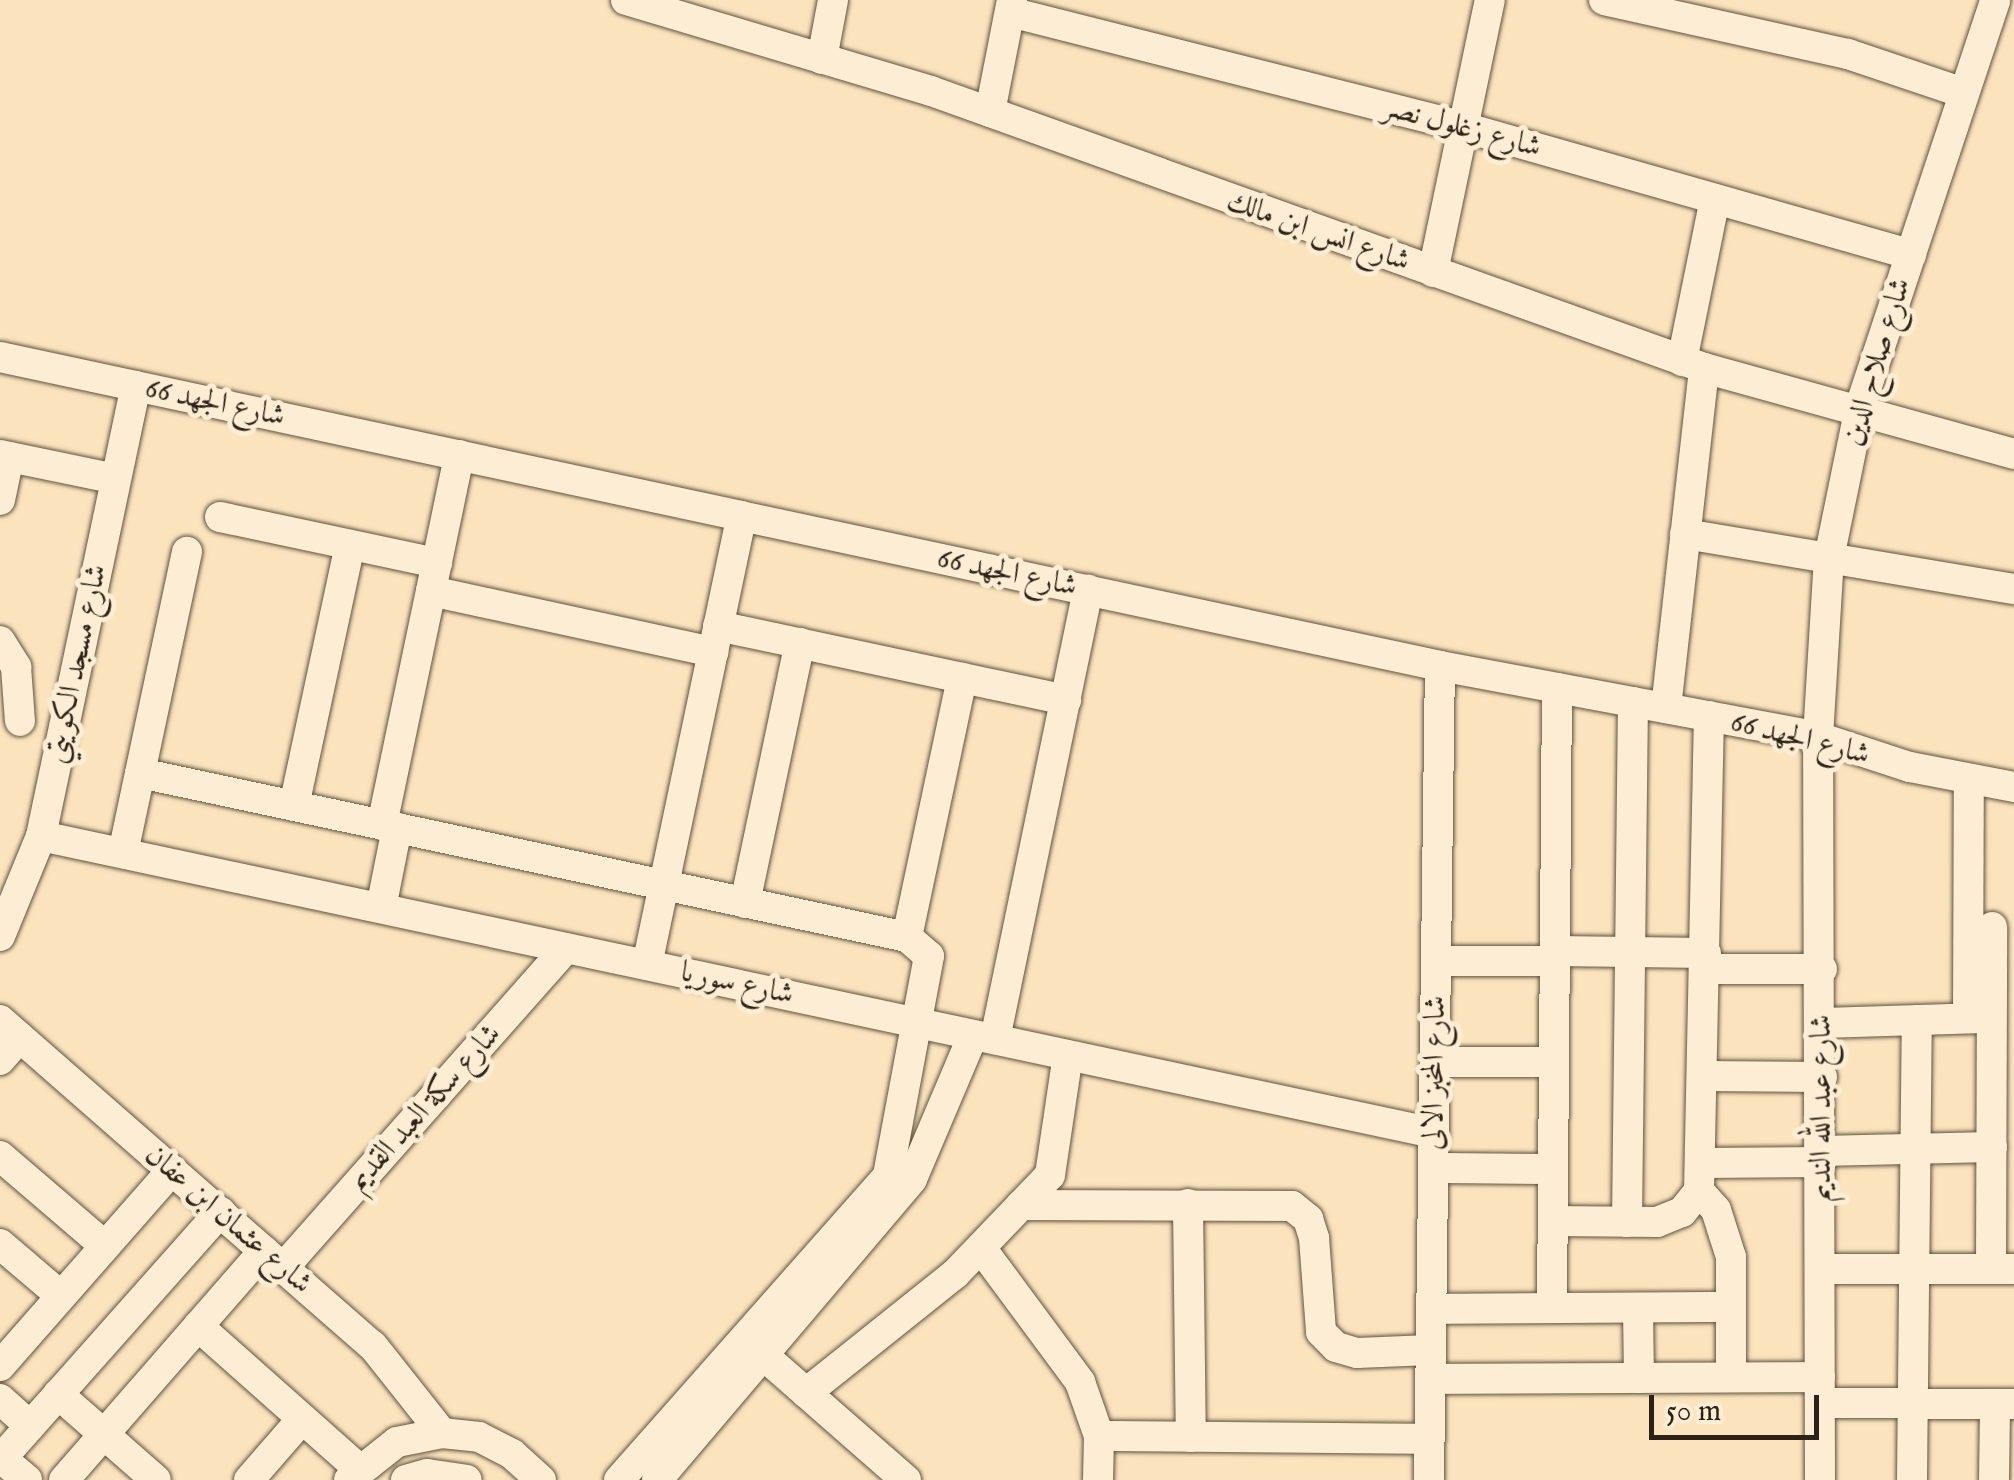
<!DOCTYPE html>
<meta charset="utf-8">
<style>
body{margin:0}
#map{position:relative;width:2014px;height:1480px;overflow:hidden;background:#fbe4bd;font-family:"IM FELL English",Amiri,serif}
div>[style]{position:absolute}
.roads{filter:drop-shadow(0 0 2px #605240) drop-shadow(0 0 2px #605240)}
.minor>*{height:30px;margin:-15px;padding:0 15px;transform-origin:15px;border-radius:15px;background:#fcedd4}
span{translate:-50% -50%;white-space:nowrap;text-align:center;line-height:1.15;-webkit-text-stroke:10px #fcedd4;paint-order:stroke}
.street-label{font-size:30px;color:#2d2217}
.scale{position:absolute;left:1649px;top:1395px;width:170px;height:45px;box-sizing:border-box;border:5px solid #2d2217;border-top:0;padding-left:12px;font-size:30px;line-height:35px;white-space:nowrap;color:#2d2217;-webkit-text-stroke:8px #fcedd4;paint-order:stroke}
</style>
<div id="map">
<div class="roads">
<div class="minor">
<div style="left:626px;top:0;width:318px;rotate:16.6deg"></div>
<div style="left:931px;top:91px;width:821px;rotate:19.71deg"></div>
<div style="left:1704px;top:368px;width:322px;rotate:15.5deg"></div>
<div style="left:1604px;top:0;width:250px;rotate:12.5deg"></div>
<div style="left:1848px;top:54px;width:122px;rotate:18.6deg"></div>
<div style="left:1010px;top:12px;width:467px;rotate:14.2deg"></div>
<div style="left:1463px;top:127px;width:466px;rotate:15.9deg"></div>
<div style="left:822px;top:59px;width:60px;rotate:-79.4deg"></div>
<div style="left:990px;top:112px;width:114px;rotate:-78.9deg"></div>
<div style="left:1433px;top:272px;width:278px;rotate:-78.2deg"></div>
<div style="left:0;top:357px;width:1473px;rotate:12.11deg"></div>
<div style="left:1440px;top:666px;width:385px;rotate:10.6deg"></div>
<div style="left:1818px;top:737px;width:97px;rotate:18.1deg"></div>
<div style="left:1910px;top:767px;width:106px;rotate:10.9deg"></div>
<div style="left:1682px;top:361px;width:165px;rotate:-78.5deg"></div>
<div style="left:0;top:455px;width:118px;rotate:11.7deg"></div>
<div style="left:0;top:500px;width:44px;rotate:-78.2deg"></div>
<div style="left:220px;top:517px;width:222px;rotate:12deg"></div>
<div style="left:1685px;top:534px;width:334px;rotate:9.5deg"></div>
<div style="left:431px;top:591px;width:289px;rotate:12.2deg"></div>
<div style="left:718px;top:626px;width:356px;rotate:12deg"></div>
<div style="left:0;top:641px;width:31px;rotate:58deg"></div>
<div style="left:16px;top:667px;width:54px;rotate:85.8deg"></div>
<div style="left:1666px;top:708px;width:342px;rotate:-83.6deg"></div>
<div style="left:140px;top:773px;width:784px;rotate:12.07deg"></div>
<div style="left:907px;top:937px;width:29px;rotate:41deg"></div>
<div style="left:929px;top:956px;width:224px;rotate:100.6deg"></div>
<div style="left:888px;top:1176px;width:406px;rotate:131.5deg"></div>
<div style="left:294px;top:806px;width:267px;rotate:-77.9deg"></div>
<div style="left:382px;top:825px;width:378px;rotate:-78.2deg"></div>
<div style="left:41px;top:836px;width:1424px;rotate:12.04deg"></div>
<div style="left:123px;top:853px;width:308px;rotate:-78deg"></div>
<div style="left:745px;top:903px;width:266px;rotate:-78.1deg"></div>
<div style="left:381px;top:908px;width:82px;rotate:-78.7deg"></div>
<div style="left:0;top:936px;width:108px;rotate:-67.7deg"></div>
<div style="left:41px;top:836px;width:460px;rotate:-78.1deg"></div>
<div style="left:907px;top:937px;width:265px;rotate:-78deg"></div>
<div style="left:1556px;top:951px;width:150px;rotate:0.8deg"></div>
<div style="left:1436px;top:961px;width:119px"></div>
<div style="left:647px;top:965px;width:459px;rotate:-78.1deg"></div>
<div style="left:1706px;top:969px;width:116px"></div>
<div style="left:1968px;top:1018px;width:238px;rotate:-89.8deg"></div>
<div style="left:0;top:1020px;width:495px;rotate:41.2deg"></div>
<div style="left:373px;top:1346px;width:111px;rotate:51.6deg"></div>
<div style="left:1822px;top:1023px;width:162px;rotate:-1.8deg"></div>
<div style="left:995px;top:1039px;width:459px;rotate:-78.3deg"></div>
<div style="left:0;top:1060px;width:30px;rotate:-49deg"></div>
<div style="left:1435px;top:1062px;width:119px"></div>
<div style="left:1705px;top:1076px;width:117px;rotate:0.5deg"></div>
<div style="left:1821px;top:1151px;width:171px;rotate:-1.3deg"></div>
<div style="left:0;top:1156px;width:138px;rotate:40.6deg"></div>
<div style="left:1704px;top:1163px;width:117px;rotate:-0.5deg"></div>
<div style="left:1433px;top:1168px;width:120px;rotate:0.5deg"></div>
<div style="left:1699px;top:1191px;width:25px;rotate:48deg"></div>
<div style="left:1716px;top:1210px;width:49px;rotate:72.3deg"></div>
<div style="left:1731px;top:1257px;width:120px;rotate:90deg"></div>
<div style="left:1188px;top:1204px;width:233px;rotate:89.3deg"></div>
<div style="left:1021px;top:1205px;width:271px;rotate:0.2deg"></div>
<div style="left:1292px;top:1206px;width:21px;rotate:39deg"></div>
<div style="left:1308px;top:1219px;width:20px;rotate:72deg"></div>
<div style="left:1314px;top:1238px;width:94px;rotate:85.7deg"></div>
<div style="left:1321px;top:1332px;width:21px;rotate:45deg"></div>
<div style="left:1336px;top:1347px;width:22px;rotate:16deg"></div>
<div style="left:1357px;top:1353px;width:73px;rotate:-2.4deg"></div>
<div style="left:1553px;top:1221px;width:104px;rotate:0.6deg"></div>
<div style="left:1657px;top:1222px;width:27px;rotate:-22deg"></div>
<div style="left:1682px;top:1212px;width:27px;rotate:-51deg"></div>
<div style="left:1699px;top:1191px;width:475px;rotate:-88.8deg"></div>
<div style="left:1627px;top:1222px;width:520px;rotate:-89.34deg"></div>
<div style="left:0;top:1244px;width:80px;rotate:40.4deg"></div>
<div style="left:981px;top:1248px;width:167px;rotate:53.5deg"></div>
<div style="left:1080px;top:1382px;width:57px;rotate:70.6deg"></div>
<div style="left:1099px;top:1436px;width:44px;rotate:91.3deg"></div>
<div style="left:283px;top:1268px;width:427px;rotate:-48.5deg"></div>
<div style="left:1821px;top:1269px;width:193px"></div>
<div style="left:1991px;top:1269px;width:342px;rotate:-89.8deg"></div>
<div style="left:1552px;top:1308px;width:620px;rotate:-89.54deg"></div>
<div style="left:1638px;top:1308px;width:70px;rotate:89.2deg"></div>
<div style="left:1431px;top:1309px;width:300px;rotate:-0.4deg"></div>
<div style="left:198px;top:1326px;width:215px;rotate:41.6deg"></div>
<div style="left:763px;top:1355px;width:190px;rotate:41.2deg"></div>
<div style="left:0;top:1366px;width:261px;rotate:-48.7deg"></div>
<div style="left:1430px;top:1379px;width:390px;rotate:-0.3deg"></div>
<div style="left:806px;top:1393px;width:191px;rotate:-38.6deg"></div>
<div style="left:955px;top:1274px;width:137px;rotate:-46.2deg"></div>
<div style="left:1050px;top:1175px;width:121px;rotate:-81.5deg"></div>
<div style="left:58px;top:1394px;width:130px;rotate:41.3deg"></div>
<div style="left:0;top:1399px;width:40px;rotate:42deg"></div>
<div style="left:1820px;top:1403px;width:194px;rotate:0.3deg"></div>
<div style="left:1099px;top:1436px;width:330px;rotate:0.5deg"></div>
<div style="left:1px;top:1458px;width:34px;rotate:40deg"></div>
<div style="left:0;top:1460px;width:332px;rotate:-48.4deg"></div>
<div style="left:64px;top:1480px;width:304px;rotate:-48.9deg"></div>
<div style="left:249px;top:1480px;width:81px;rotate:-49deg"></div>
<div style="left:349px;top:1480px;width:61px;rotate:-38.4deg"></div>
<div style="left:397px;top:1442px;width:46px;rotate:-11.3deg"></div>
<div style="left:442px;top:1433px;width:37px;rotate:6deg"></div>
<div style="left:479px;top:1437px;width:37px;rotate:27deg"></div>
<div style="left:512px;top:1454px;width:39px;rotate:42deg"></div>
<div style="left:406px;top:1480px;width:22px;rotate:-16deg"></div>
<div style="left:427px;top:1474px;width:40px;rotate:8.5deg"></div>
<div style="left:657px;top:1480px;width:394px;rotate:-49.7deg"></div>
<div style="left:912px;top:1179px;width:156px;rotate:-67deg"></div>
<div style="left:1429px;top:1480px;width:814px;rotate:-89.23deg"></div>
<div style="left:1820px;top:1480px;width:743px;rotate:-90.15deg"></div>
<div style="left:1818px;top:737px;width:179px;rotate:-86.5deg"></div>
<div style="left:1829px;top:558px;width:154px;rotate:-78.4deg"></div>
<div style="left:1860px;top:407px;width:429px;rotate:-71.6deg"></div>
<div style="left:1912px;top:1480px;width:460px;rotate:-89.4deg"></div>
<div style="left:1994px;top:1480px;width:76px;rotate:-89.2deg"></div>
</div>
</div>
<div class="street-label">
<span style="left:1462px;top:128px;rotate:15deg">شارع زغلول نصر</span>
<span style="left:1318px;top:232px;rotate:19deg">شارع انس ابن مالك</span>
<span style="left:1877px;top:362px;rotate:-73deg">شارع صلاح الدين</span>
<span style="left:215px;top:403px;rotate:12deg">شارع الجهد 66</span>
<span style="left:1007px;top:573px;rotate:12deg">شارع الجهد 66</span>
<span style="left:77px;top:664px;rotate:-78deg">شارع مسجد الكويتي</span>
<span style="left:1800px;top:739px;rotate:14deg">شارع الجهد 66</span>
<span style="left:737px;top:984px;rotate:12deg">شارع سوريا</span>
<span style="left:1435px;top:1073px;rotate:-89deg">شارع المخبز الالى</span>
<span style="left:425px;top:1108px;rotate:-48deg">شارع سكة العبد القديم</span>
<span style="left:1822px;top:1108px;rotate:-90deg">شارع عبد الله النديم</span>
<span style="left:228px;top:1220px;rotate:41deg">شارع عثمان ابن عفان</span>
</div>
<div class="scale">50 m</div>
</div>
